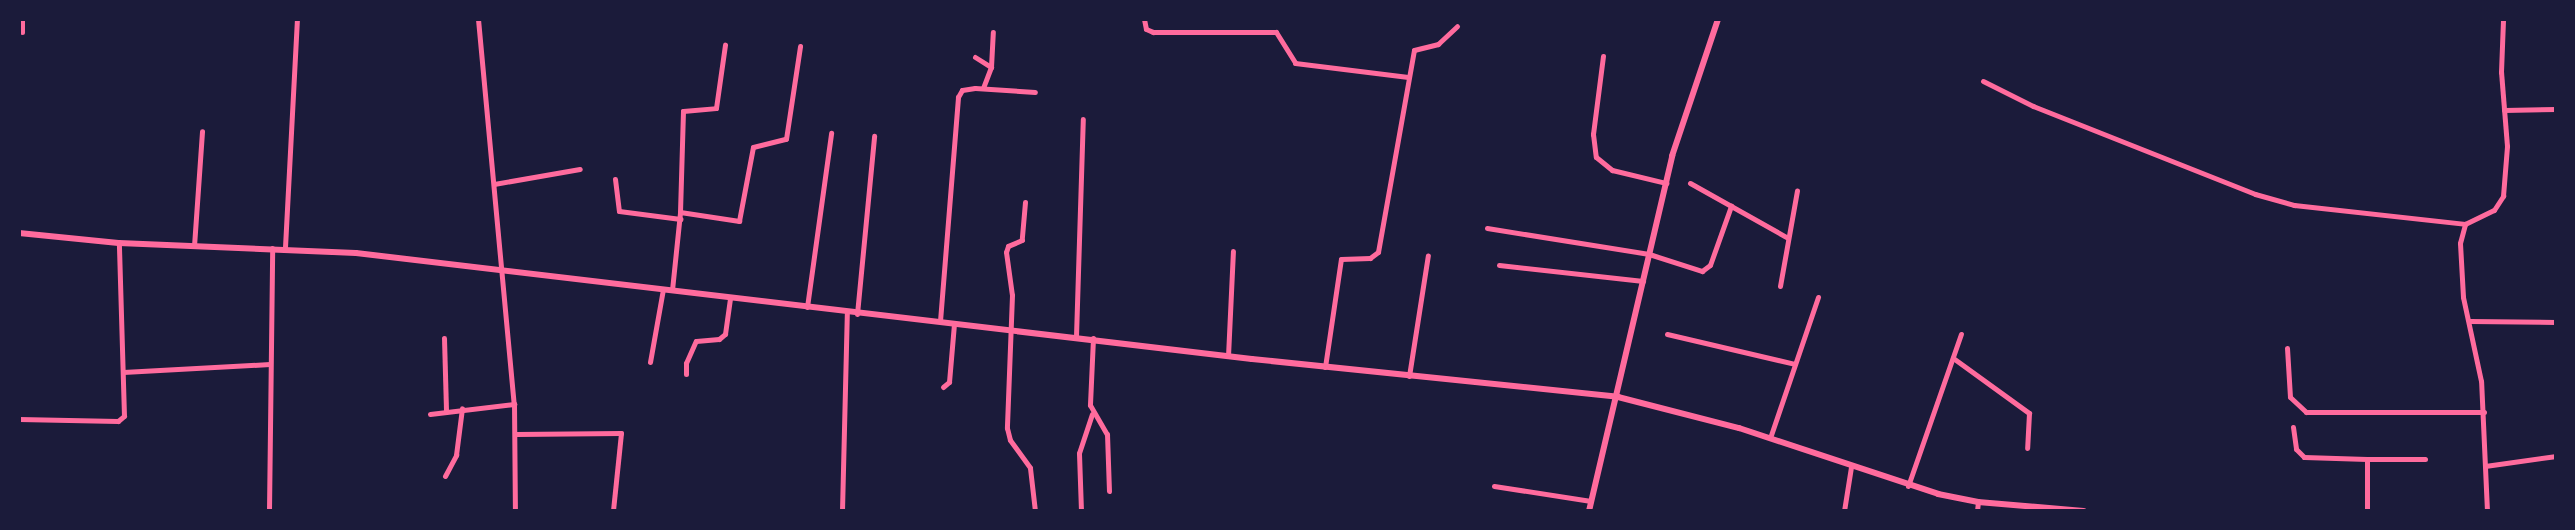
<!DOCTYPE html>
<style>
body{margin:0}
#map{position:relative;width:2575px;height:530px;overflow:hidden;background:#1b1b3a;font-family:"Source Sans 3",sans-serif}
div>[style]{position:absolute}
.minor>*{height:5px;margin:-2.5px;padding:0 2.5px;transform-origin:2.5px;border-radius:2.5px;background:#ff6b9d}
.tertiary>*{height:6px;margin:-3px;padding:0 3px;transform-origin:3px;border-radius:3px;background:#ff6b9d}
span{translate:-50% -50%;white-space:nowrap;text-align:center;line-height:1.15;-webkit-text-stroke:7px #1b1b3a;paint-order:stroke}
.frame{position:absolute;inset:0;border:21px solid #1b1b3a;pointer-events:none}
</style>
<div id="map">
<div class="minor">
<div style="left:22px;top:19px;width:13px;rotate:90deg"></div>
<div style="left:478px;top:19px;width:387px;rotate:84.7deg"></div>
<div style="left:514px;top:404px;width:107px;rotate:89.5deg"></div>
<div style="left:1144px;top:19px;width:10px;rotate:79deg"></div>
<div style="left:1146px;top:29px;width:8px;rotate:23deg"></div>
<div style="left:1153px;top:32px;width:123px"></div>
<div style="left:1276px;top:32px;width:36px;rotate:58deg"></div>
<div style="left:1295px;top:63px;width:114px;rotate:7.1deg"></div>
<div style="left:1603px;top:56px;width:79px;rotate:97.3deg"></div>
<div style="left:1593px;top:134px;width:23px;rotate:83deg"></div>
<div style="left:1596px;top:157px;width:21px;rotate:39deg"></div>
<div style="left:1612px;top:170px;width:56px;rotate:13.5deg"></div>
<div style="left:975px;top:57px;width:19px;rotate:32deg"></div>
<div style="left:991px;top:67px;width:22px;rotate:111deg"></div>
<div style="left:991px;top:67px;width:35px;rotate:-87deg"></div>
<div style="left:1983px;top:81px;width:56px;rotate:26.6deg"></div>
<div style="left:2033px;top:106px;width:239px;rotate:21.6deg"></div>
<div style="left:2255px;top:194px;width:41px;rotate:15.8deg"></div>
<div style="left:2294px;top:205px;width:172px;rotate:6.3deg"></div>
<div style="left:2504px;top:110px;width:52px;rotate:-1.1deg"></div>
<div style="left:615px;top:179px;width:32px;rotate:83deg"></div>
<div style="left:619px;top:211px;width:62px;rotate:7.5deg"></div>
<div style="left:1690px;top:183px;width:112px;rotate:29.3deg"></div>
<div style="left:494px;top:184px;width:87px;rotate:-9.9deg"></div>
<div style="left:1025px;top:202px;width:38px;rotate:95deg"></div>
<div style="left:1022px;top:240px;width:15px;rotate:157deg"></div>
<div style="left:1008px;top:246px;width:6px;rotate:108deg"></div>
<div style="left:1006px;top:252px;width:43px;rotate:82.1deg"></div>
<div style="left:1012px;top:295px;width:133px;rotate:92.2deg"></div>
<div style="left:1007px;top:428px;width:12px;rotate:76deg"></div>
<div style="left:1010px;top:440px;width:34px;rotate:54deg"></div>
<div style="left:1030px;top:468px;width:43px;rotate:83.4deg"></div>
<div style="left:680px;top:212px;width:101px;rotate:-88.3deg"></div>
<div style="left:683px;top:111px;width:33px;rotate:-5deg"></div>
<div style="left:716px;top:108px;width:64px;rotate:-81.9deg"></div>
<div style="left:1487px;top:228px;width:164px;rotate:9.1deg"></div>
<div style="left:1649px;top:254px;width:56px;rotate:17.8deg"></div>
<div style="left:1702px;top:271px;width:10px;rotate:-37deg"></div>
<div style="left:1710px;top:265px;width:63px;rotate:-70.4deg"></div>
<div style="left:194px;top:246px;width:115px;rotate:-86deg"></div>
<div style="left:285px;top:247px;width:228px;rotate:-87deg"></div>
<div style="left:1499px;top:265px;width:145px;rotate:6.3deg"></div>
<div style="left:1780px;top:286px;width:97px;rotate:-79.9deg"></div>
<div style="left:672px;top:290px;width:78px;rotate:-84.1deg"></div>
<div style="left:680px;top:212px;width:60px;rotate:8.7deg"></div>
<div style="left:739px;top:221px;width:75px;rotate:-79.3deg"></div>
<div style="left:753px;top:147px;width:34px;rotate:-14deg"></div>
<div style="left:786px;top:139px;width:94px;rotate:-81.4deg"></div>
<div style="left:807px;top:307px;width:176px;rotate:-82.1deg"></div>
<div style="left:857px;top:314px;width:179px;rotate:-84.5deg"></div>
<div style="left:940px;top:321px;width:225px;rotate:-85.4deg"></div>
<div style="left:958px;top:97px;width:8px;rotate:-60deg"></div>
<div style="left:962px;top:90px;width:13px;rotate:-9deg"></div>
<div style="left:975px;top:88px;width:60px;rotate:3.8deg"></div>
<div style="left:2470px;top:321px;width:86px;rotate:0.7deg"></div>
<div style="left:1667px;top:334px;width:131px;rotate:13.2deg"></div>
<div style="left:1076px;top:336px;width:217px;rotate:-88.2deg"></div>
<div style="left:444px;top:338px;width:72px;rotate:88.4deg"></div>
<div style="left:1093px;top:338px;width:67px;rotate:92.6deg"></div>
<div style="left:1090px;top:405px;width:34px;rotate:60deg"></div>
<div style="left:1107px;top:434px;width:57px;rotate:88deg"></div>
<div style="left:2287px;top:348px;width:49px;rotate:86.5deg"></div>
<div style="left:2290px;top:397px;width:22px;rotate:43deg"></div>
<div style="left:2306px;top:412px;width:178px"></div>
<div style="left:1228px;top:356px;width:105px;rotate:-87.3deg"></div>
<div style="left:1953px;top:358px;width:94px;rotate:35.9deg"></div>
<div style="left:2029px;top:413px;width:35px;rotate:93deg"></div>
<div style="left:650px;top:362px;width:74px;rotate:-79.9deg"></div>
<div style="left:1325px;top:367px;width:109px;rotate:-81.6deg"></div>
<div style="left:1341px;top:259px;width:29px;rotate:-2deg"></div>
<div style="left:1370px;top:258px;width:10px;rotate:-37deg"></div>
<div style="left:1378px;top:252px;width:205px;rotate:-79.9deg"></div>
<div style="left:1414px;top:50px;width:25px;rotate:-14deg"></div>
<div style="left:1438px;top:44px;width:26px;rotate:-43deg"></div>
<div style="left:123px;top:372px;width:147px;rotate:-3.1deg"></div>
<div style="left:686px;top:374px;width:11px;rotate:-90deg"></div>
<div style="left:686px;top:363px;width:24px;rotate:-66deg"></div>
<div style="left:696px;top:341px;width:23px;rotate:-5deg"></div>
<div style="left:719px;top:339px;width:8px;rotate:-40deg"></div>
<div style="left:725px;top:334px;width:37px;rotate:-82deg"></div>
<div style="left:1409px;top:376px;width:122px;rotate:-81.1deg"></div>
<div style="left:943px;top:387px;width:8px;rotate:-40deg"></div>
<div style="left:949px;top:382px;width:58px;rotate:-85.1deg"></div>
<div style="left:430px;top:414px;width:85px;rotate:-6.8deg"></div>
<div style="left:19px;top:419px;width:99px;rotate:1.2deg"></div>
<div style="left:118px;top:421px;width:8px;rotate:-40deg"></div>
<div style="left:124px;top:416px;width:173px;rotate:-91.7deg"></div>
<div style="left:2293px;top:427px;width:22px;rotate:82deg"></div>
<div style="left:2296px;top:449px;width:11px;rotate:45deg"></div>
<div style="left:2304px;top:457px;width:63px;rotate:1.8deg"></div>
<div style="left:516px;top:434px;width:105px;rotate:-0.5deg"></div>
<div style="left:621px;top:433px;width:78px;rotate:95.9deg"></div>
<div style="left:1770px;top:438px;width:149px;rotate:-71.2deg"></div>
<div style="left:2485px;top:466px;width:72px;rotate:-8deg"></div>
<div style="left:445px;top:476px;width:24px;rotate:-62deg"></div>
<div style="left:456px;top:455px;width:47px;rotate:-82.7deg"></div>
<div style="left:1494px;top:486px;width:98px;rotate:8.8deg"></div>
<div style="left:1908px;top:486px;width:161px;rotate:-70.8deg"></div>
<div style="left:269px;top:511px;width:263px;rotate:-89.3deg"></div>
<div style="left:842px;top:511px;width:198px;rotate:-88.6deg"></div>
<div style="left:1081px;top:511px;width:58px;rotate:-92deg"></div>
<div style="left:1079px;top:453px;width:41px;rotate:-71.6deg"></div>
<div style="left:1844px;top:511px;width:45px;rotate:-81deg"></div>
<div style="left:1977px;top:511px;width:9px;rotate:-84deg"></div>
<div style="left:2367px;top:511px;width:52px;rotate:-90deg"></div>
<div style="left:2367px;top:459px;width:58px"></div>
<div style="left:2487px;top:511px;width:130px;rotate:-92.6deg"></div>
<div style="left:2481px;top:381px;width:86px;rotate:-102.1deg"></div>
<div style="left:2463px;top:297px;width:54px;rotate:-93.2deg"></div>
<div style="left:2460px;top:243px;width:20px;rotate:-75deg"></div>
<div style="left:2465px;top:224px;width:32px;rotate:-26deg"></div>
<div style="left:2494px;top:210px;width:17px;rotate:-57deg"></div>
<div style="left:2503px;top:196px;width:50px;rotate:-85.4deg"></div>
<div style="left:2507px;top:146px;width:74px;rotate:-94.6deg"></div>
<div style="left:2501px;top:72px;width:53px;rotate:-87.8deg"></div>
</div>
<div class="tertiary">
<div style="left:19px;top:233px;width:100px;rotate:5.7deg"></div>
<div style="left:119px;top:243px;width:237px;rotate:2.4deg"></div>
<div style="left:356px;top:253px;width:902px;rotate:6.75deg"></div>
<div style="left:1252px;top:359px;width:368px;rotate:5.9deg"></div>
<div style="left:1618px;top:397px;width:125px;rotate:14.4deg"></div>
<div style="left:1739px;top:428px;width:210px;rotate:18.3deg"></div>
<div style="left:1938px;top:494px;width:41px;rotate:11.3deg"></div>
<div style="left:1978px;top:502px;width:106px;rotate:4.9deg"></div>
<div style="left:1589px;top:511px;width:365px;rotate:-76.8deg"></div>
<div style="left:1672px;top:156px;width:145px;rotate:-71.4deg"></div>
</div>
<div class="frame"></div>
</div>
